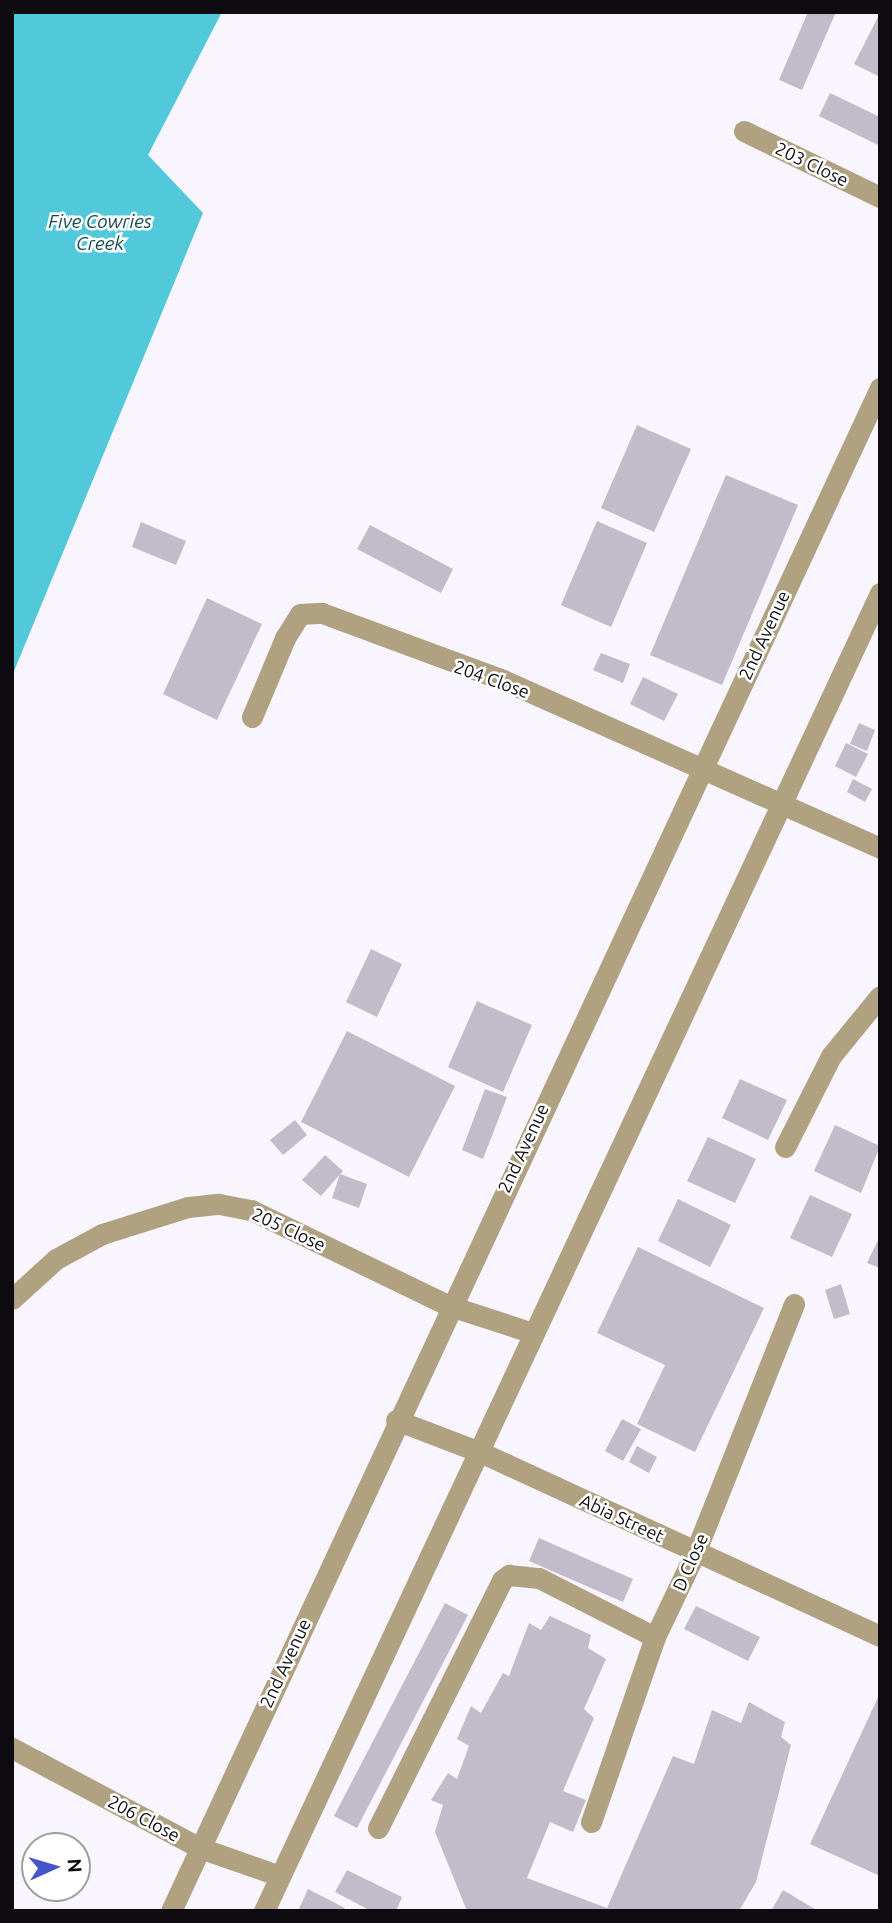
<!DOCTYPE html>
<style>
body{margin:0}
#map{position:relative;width:892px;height:1923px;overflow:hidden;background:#f9f5ff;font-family:Ubuntu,sans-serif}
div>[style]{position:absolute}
.water>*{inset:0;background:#52c9db}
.building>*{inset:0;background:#c1bbca}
.minor>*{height:21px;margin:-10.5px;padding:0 10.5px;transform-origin:10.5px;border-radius:10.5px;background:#b0a281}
.tertiary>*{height:21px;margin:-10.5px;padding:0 10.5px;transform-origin:10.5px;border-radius:10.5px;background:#b0a281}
span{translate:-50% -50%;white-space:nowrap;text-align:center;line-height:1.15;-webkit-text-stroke:5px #fff;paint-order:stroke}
.street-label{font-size:18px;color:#0d0b10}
.water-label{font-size:19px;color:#154a51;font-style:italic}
.frame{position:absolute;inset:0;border:14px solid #0d0b10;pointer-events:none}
.north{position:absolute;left:21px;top:1832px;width:70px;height:70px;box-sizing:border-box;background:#fff;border:2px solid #9e9d9f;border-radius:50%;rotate:86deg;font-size:19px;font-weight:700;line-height:28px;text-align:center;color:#0d0b10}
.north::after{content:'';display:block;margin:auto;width:24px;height:32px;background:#4754c9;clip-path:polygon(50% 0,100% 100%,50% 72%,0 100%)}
</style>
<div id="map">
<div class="water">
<div style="clip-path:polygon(12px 12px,222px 12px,148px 155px,203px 213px,12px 676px)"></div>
</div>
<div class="building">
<div style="clip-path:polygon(808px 12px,836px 12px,802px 90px,779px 80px)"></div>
<div style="clip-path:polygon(880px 13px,880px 77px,854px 64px)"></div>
<div style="clip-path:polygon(830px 93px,880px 117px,880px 146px,819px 116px)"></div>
<div style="clip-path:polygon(637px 425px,691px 449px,654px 532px,601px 508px)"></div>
<div style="clip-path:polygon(726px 475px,798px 505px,722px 685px,650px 655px)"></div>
<div style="clip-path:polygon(597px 521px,647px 543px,611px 627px,561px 605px)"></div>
<div style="clip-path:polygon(141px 522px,186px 541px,176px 565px,132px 547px)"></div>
<div style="clip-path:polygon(370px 525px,453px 569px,441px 593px,357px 549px)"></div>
<div style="clip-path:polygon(207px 598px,262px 624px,217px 720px,163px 694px)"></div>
<div style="clip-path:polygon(601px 653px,630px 664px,623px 683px,593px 670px)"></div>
<div style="clip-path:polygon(643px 677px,678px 694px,664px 721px,630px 704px)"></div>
<div style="clip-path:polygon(859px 723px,875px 730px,867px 751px,850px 744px)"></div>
<div style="clip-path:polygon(846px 743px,868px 754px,856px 777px,835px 766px)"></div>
<div style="clip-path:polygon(853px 779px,872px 789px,865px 802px,847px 792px)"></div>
<div style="clip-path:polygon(371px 949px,402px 964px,377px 1017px,346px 1002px)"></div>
<div style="clip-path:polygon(477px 1001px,532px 1025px,503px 1092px,448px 1067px)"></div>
<div style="clip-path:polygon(347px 1031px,455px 1086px,409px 1177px,301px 1122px)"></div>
<div style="clip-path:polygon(740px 1079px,787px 1100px,768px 1140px,722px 1118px)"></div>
<div style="clip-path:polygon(485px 1089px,507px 1097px,483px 1159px,462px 1150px)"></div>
<div style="clip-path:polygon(295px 1120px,307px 1135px,283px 1155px,270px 1140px)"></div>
<div style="clip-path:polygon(835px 1125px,880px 1146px,861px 1193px,814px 1171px)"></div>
<div style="clip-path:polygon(708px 1137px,756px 1159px,735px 1203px,687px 1181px)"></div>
<div style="clip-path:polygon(325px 1155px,343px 1171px,321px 1196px,302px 1180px)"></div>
<div style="clip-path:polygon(340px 1174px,367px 1184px,359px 1208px,332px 1198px)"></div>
<div style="clip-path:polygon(810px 1195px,852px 1214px,832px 1257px,790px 1238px)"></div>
<div style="clip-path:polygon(678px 1199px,731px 1225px,710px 1267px,658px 1241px)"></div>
<div style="clip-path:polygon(880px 1236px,880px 1268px,867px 1263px)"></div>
<div style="clip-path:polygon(638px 1247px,764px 1308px,695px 1452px,637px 1424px,665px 1365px,597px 1333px)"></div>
<div style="clip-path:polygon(841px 1284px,850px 1314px,834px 1319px,825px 1290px)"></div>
<div style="clip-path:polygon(622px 1419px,641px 1429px,623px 1461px,605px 1451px)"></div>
<div style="clip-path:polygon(637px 1446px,657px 1457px,649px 1473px,629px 1462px)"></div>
<div style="clip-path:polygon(539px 1538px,633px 1579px,623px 1602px,529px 1561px)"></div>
<div style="clip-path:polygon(445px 1603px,468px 1615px,357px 1828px,334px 1816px)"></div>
<div style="clip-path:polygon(696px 1606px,760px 1637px,748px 1661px,684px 1629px)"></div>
<div style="clip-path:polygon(550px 1616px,591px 1635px,588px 1648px,606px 1659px,584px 1709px,594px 1718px,563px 1791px,586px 1800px,573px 1832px,550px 1822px,527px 1878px,607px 1908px,673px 1756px,694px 1764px,712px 1710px,741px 1723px,749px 1702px,785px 1722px,781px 1737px,791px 1745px,756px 1882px,739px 1911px,467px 1911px,435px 1832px,443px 1805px,431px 1800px,448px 1773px,457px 1779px,469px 1746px,457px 1739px,471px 1706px,481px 1713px,503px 1673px,509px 1676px,529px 1623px,541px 1630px)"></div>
<div style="clip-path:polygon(880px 1693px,880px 1876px,810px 1844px)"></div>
<div style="clip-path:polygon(347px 1870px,402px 1897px,396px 1911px,371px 1911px,335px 1892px)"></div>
<div style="clip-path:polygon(308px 1889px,345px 1908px,343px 1911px,298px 1911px)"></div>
<div style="clip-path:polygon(783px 1890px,818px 1911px,771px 1911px)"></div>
</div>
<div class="minor">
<div style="left:744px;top:131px;width:151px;rotate:25.9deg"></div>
<div style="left:252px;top:717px;width:86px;rotate:-67.3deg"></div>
<div style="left:285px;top:638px;width:28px;rotate:-58deg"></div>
<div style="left:300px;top:614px;width:22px;rotate:-3deg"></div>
<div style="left:322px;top:613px;width:193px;rotate:20.3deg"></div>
<div style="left:503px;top:680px;width:413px;rotate:24deg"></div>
<div style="left:785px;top:1147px;width:102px;rotate:-63.2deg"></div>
<div style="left:831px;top:1056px;width:77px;rotate:-50.8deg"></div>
<div style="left:12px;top:1299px;width:59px;rotate:-42.3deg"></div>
<div style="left:56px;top:1259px;width:52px;rotate:-28.5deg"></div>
<div style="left:102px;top:1234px;width:90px;rotate:-17.4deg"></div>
<div style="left:188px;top:1207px;width:31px;rotate:-6deg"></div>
<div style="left:219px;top:1204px;width:33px;rotate:11deg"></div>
<div style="left:251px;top:1210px;width:221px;rotate:25.8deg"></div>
<div style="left:450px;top:1306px;width:87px;rotate:18deg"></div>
<div style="left:396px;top:1420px;width:90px;rotate:20.9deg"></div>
<div style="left:480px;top:1452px;width:440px;rotate:24.7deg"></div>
<div style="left:12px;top:1748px;width:213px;rotate:28deg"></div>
<div style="left:200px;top:1848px;width:85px;rotate:19.3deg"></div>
<div style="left:591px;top:1822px;width:196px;rotate:-70.9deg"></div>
<div style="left:655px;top:1637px;width:93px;rotate:-64.5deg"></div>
<div style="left:695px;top:1553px;width:268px;rotate:-68.3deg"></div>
<div style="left:378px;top:1828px;width:277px;rotate:-63.4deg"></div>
<div style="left:502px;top:1580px;width:9px;rotate:-36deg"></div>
<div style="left:509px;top:1575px;width:30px;rotate:6deg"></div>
<div style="left:539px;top:1578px;width:130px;rotate:27deg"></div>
</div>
<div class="tertiary">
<div style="left:171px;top:1911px;width:1680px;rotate:-65.04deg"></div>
<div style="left:264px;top:1911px;width:1455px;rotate:-64.95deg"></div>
</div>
<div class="street-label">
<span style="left:812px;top:164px;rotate:26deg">203 Close</span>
<span style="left:764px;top:635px;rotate:-65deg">2nd Avenue</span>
<span style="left:492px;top:679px;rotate:20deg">204 Close</span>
<span style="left:523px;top:1148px;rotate:-65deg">2nd Avenue</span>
<span style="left:289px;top:1229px;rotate:25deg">205 Close</span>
<span style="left:622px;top:1518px;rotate:25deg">Abia Street</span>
<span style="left:690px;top:1562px;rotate:-66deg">D Close</span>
<span style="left:285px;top:1663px;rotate:-65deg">2nd Avenue</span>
<span style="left:144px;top:1818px;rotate:28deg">206 Close</span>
</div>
<div class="water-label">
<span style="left:100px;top:233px">Five Cowries<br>Creek</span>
</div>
<div class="frame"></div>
<div class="north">N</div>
</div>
